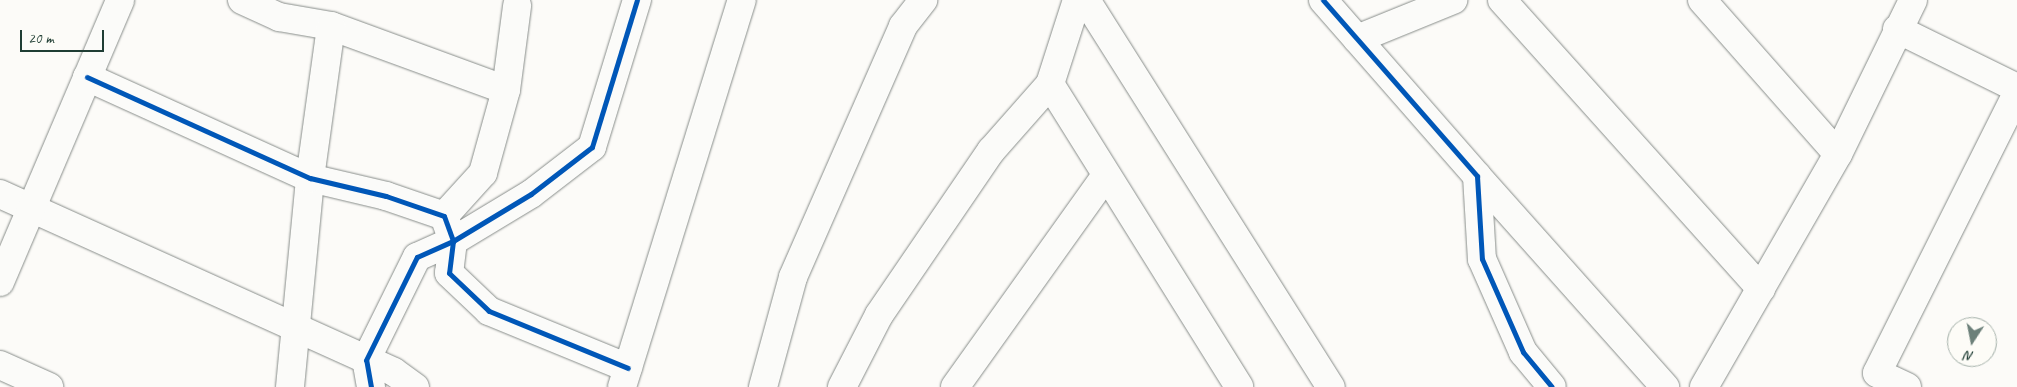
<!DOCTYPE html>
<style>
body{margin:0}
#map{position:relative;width:2017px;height:387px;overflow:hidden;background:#fcfbf8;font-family:Caveat,sans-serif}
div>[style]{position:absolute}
.roads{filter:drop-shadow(0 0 1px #888d8a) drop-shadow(0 0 1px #888d8a)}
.minor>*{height:28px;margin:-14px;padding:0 14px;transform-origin:14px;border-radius:14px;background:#fbfbf9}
.cycleway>*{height:5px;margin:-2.5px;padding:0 2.5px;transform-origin:2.5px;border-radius:2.5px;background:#0057b8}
span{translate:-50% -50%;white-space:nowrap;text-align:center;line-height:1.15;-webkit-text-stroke:5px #fdfcf7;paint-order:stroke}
.north{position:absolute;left:1947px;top:317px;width:50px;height:50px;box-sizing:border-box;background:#fdfcf7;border:1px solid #a4b0a9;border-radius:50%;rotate:191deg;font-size:14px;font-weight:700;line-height:20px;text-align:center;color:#1f3d34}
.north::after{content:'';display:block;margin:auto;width:18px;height:22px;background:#6c8079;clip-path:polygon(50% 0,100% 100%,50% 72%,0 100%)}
.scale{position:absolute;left:20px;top:30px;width:84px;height:22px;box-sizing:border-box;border:2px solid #1f3d34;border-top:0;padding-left:6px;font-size:15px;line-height:18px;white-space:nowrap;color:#1f3d34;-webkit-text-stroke:4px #fdfcf7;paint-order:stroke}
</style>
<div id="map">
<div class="roads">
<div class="minor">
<div style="left:242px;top:0;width:41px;rotate:24.7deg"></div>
<div style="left:279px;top:17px;width:53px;rotate:9.8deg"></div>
<div style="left:331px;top:26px;width:186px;rotate:20.1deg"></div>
<div style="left:1086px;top:0;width:458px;rotate:57.7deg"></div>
<div style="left:1323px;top:0;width:234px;rotate:48.8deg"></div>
<div style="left:1477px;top:176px;width:83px;rotate:86.6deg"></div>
<div style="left:1482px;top:259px;width:102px;rotate:66.2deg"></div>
<div style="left:1523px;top:352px;width:45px;rotate:50.4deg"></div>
<div style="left:1502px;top:0;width:388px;rotate:48.1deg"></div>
<div style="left:1702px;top:0;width:205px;rotate:48.6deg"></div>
<div style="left:1897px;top:29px;width:134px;rotate:26.2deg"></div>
<div style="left:1357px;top:39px;width:104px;rotate:-22.1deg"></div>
<div style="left:87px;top:77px;width:245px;rotate:24.4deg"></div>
<div style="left:310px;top:178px;width:78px;rotate:13.3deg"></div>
<div style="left:386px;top:196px;width:61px;rotate:19deg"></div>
<div style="left:444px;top:216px;width:27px;rotate:70deg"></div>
<div style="left:453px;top:241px;width:32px;rotate:97deg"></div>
<div style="left:449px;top:273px;width:55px;rotate:43.5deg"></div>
<div style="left:489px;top:311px;width:150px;rotate:22.3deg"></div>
<div style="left:1050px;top:84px;width:357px;rotate:58deg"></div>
<div style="left:1477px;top:176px;width:283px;rotate:48.3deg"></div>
<div style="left:0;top:194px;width:432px;rotate:24.3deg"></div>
<div style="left:394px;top:372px;width:26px;rotate:36deg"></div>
<div style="left:444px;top:216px;width:58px;rotate:-47.8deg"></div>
<div style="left:483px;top:173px;width:86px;rotate:-74.5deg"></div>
<div style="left:506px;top:90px;width:85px;rotate:-82.5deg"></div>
<div style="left:0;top:282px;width:306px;rotate:-66.9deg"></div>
<div style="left:0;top:365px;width:54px;rotate:24.2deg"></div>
<div style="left:290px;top:387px;width:210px;rotate:-84.5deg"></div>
<div style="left:310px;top:178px;width:153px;rotate:-82.1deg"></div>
<div style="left:371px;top:387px;width:27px;rotate:-100deg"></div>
<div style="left:366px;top:360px;width:115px;rotate:-63.7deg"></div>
<div style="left:417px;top:257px;width:39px;rotate:-24deg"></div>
<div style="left:453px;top:241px;width:91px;rotate:-31.1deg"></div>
<div style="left:531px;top:194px;width:77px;rotate:-37.6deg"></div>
<div style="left:592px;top:147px;width:154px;rotate:-73deg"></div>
<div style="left:622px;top:387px;width:405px;rotate:-72.8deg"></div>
<div style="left:763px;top:387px;width:114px;rotate:-74.7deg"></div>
<div style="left:793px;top:277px;width:274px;rotate:-66.3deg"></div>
<div style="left:903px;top:26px;width:33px;rotate:-52deg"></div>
<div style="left:842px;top:387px;width:81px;rotate:-62.8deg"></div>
<div style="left:879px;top:315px;width:199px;rotate:-55.7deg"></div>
<div style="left:991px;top:151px;width:89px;rotate:-48.6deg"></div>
<div style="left:1050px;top:84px;width:88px;rotate:-72.2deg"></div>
<div style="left:955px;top:387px;width:260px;rotate:-54.5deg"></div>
<div style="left:1704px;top:387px;width:269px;rotate:-60.1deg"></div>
<div style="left:1838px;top:154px;width:171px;rotate:-64deg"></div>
<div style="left:1907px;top:387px;width:33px;rotate:-155deg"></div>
<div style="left:1877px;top:373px;width:312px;rotate:-63.4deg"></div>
</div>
</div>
<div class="cycleway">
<div style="left:1323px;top:0;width:234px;rotate:48.8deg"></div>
<div style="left:1477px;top:176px;width:83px;rotate:86.6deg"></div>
<div style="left:1482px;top:259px;width:102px;rotate:66.2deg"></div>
<div style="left:1523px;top:352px;width:45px;rotate:50.4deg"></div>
<div style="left:87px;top:77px;width:245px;rotate:24.4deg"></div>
<div style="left:310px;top:178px;width:78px;rotate:13.3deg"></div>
<div style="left:386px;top:196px;width:61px;rotate:19deg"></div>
<div style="left:444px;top:216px;width:27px;rotate:70deg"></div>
<div style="left:453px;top:241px;width:32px;rotate:97deg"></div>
<div style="left:449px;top:273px;width:55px;rotate:43.5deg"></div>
<div style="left:489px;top:311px;width:150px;rotate:22.3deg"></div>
<div style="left:371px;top:387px;width:27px;rotate:-100deg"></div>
<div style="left:366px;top:360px;width:115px;rotate:-63.7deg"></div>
<div style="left:417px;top:257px;width:39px;rotate:-24deg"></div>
<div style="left:453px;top:241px;width:91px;rotate:-31.1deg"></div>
<div style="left:531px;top:194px;width:77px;rotate:-37.6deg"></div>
<div style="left:592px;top:147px;width:154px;rotate:-73deg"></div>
</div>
<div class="north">N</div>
<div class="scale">20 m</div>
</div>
